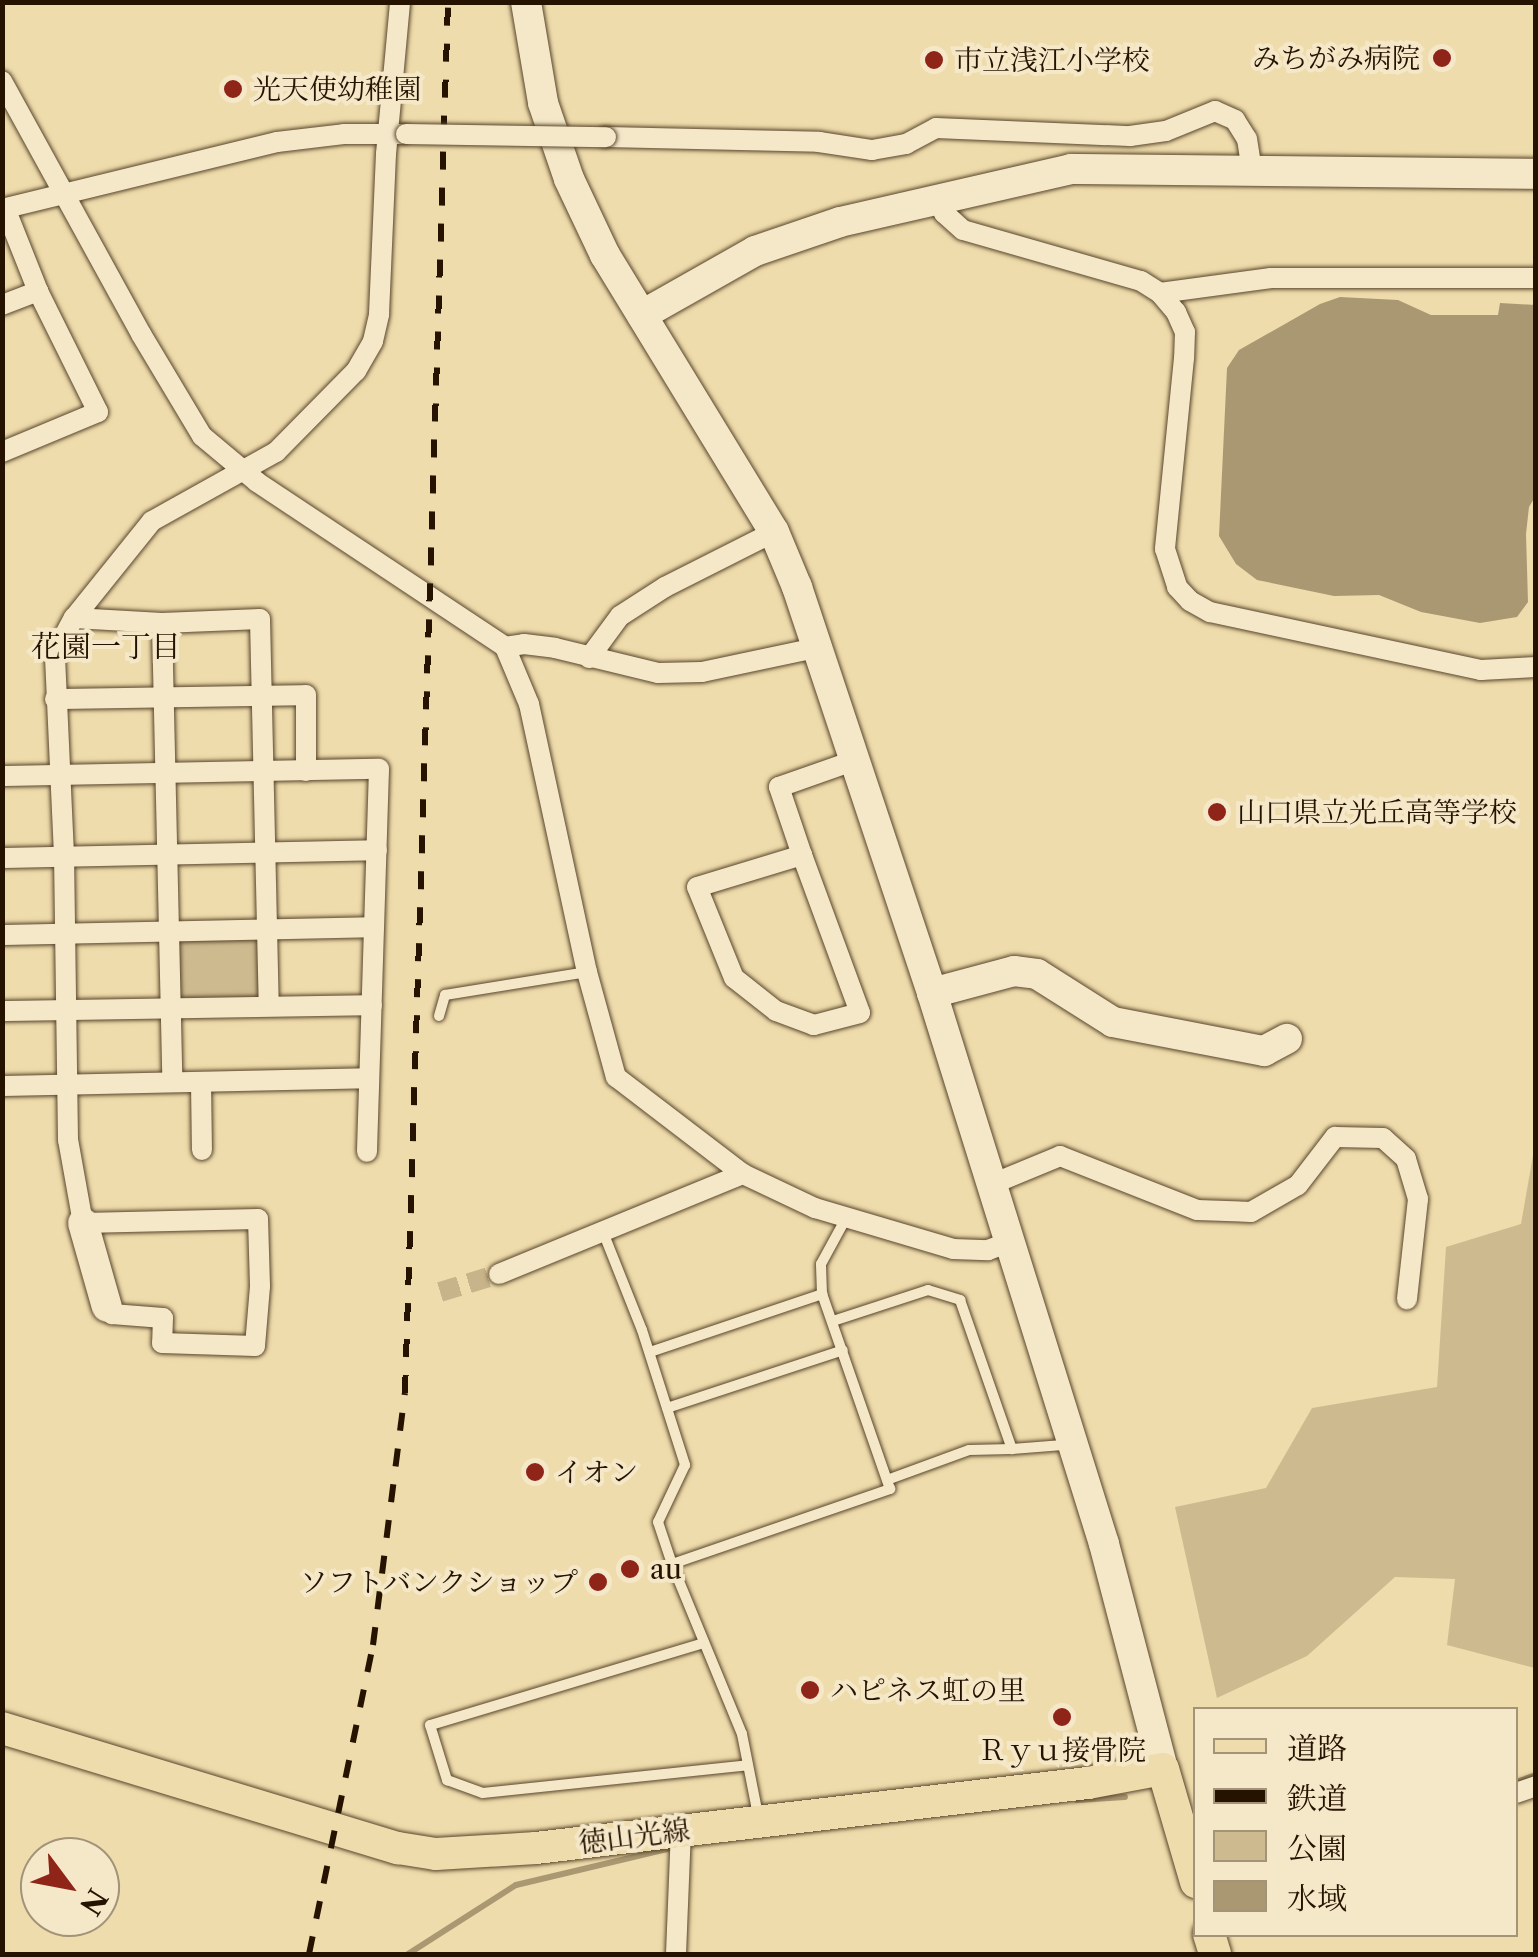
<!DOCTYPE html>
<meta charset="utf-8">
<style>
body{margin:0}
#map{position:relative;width:1538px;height:1957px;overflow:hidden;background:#efdcac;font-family:"Libre Caslon Text","Noto Serif JP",serif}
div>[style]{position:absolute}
.green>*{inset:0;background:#cdba8f}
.water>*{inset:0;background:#aa9872}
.stream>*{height:6px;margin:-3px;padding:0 3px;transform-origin:3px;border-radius:3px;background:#aa9872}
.street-tunnel>*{height:20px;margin-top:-10px;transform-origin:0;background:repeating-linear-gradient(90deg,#c7b48a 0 20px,transparent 0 30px)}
.roads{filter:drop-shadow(0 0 2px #58452b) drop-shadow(0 0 2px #58452b)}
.lane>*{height:10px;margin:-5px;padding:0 5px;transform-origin:5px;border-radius:5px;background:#f5e8c9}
.street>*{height:20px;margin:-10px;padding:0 10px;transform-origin:10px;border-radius:10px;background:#f5e8c9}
.secondary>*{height:30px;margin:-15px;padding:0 15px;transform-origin:15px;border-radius:15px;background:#f5e8c9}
.primary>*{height:32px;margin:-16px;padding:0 16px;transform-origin:16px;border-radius:16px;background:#efdcac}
.rail>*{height:6px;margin-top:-3px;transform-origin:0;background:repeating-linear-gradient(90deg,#251300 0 18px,transparent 0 36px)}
.bridges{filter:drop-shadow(0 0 2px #58452b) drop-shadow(0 0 2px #58452b)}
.street-bridge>*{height:20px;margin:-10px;padding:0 10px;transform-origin:10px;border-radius:10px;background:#f5e8c9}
.dots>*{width:28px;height:28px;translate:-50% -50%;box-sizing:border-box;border:5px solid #f5e8c9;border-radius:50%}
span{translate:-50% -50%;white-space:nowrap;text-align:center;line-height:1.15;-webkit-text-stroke:8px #f5e8c9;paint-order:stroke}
.poi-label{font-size:28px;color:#251300}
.right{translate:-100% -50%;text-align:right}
.left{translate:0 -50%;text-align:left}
.street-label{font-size:28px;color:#251300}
.neighbourhood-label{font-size:30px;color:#251300}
.frame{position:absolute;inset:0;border:5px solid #251300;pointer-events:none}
.legend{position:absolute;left:1193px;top:1707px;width:325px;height:230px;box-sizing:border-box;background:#f5e8c9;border:2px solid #a29379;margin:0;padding:12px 18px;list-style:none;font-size:30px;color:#251300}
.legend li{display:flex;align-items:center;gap:20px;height:50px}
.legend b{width:50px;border:2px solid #a29379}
.north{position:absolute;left:20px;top:1837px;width:100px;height:100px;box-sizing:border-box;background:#f5e8c9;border:2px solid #a29379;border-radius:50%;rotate:122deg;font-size:28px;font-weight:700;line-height:40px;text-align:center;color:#251300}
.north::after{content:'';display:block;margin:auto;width:35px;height:45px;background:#8f2418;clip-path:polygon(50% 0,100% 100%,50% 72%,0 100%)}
</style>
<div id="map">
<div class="green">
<div style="clip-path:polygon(263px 937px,264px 1001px,178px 1002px,179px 939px)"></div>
<div style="clip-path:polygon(1535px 1144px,1535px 1668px,1447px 1645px,1455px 1579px,1395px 1577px,1307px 1656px,1217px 1698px,1175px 1507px,1266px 1488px,1312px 1408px,1437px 1387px,1446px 1247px,1521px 1224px)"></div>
</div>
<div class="water">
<div style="clip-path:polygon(1340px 297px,1398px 300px,1431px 315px,1498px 315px,1500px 303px,1535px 305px,1535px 497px,1529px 507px,1526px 534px,1528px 602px,1517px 617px,1480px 623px,1421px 612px,1379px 595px,1334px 596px,1257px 580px,1236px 564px,1219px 536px,1227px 368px,1239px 350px,1320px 304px)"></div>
</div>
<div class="stream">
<div style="left:1516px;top:1782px;width:21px;rotate:-19deg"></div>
<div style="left:1077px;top:1800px;width:48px;rotate:-3.6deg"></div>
<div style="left:408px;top:1954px;width:128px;rotate:-32.6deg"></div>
<div style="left:516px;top:1885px;width:155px;rotate:-13.4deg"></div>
</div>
<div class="street-tunnel">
<div style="left:440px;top:1292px;width:62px;rotate:-17deg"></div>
</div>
<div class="roads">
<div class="lane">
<div style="left:439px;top:1016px;width:22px;rotate:-74deg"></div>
<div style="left:445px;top:995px;width:144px;rotate:-9.2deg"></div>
<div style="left:603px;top:1232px;width:105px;rotate:68.3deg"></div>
<div style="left:642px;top:1330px;width:142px;rotate:72.3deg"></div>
<div style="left:685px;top:1465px;width:63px;rotate:115.3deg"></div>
<div style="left:658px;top:1522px;width:44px;rotate:71.6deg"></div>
<div style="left:833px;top:1321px;width:100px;rotate:-18.1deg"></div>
<div style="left:928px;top:1290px;width:34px;rotate:17deg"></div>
<div style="left:960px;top:1300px;width:158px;rotate:70.8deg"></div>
<div style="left:1012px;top:1449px;width:43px;rotate:178.7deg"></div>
<div style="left:969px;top:1450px;width:87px;rotate:159.9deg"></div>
<div style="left:650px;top:1352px;width:182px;rotate:-18.6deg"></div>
<div style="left:667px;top:1408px;width:185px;rotate:-18.2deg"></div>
<div style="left:1012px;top:1449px;width:51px;rotate:-4.5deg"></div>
<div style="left:704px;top:1643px;width:286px;rotate:163.3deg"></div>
<div style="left:430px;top:1725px;width:58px;rotate:72.8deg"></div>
<div style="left:447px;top:1780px;width:38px;rotate:20deg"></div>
<div style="left:483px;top:1793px;width:266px;rotate:-6deg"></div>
<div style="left:758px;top:1815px;width:83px;rotate:-101.2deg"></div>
<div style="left:742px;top:1734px;width:184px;rotate:-112.4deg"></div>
<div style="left:672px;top:1564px;width:231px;rotate:-19deg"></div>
<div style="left:890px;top:1489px;width:207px;rotate:-109.2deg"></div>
<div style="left:822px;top:1294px;width:30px;rotate:-92deg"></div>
<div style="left:821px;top:1264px;width:50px;rotate:-61.4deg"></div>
</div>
<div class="street">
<div style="left:2px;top:81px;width:289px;rotate:61.2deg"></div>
<div style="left:141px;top:334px;width:119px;rotate:59.1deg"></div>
<div style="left:202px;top:436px;width:72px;rotate:39.9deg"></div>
<div style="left:257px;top:482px;width:298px;rotate:33.6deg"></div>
<div style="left:505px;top:647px;width:62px;rotate:67.2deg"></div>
<div style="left:529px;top:704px;width:274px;rotate:77.8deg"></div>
<div style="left:587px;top:972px;width:109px;rotate:74.6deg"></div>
<div style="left:616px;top:1077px;width:160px;rotate:37.4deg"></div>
<div style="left:743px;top:1174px;width:80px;rotate:25.3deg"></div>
<div style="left:815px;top:1208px;width:144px;rotate:16.5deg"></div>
<div style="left:953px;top:1249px;width:35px;rotate:2deg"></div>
<div style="left:988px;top:1250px;width:20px;rotate:-20deg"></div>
<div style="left:606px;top:137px;width:213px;rotate:1.3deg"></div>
<div style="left:819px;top:142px;width:54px;rotate:8.6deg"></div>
<div style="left:872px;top:150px;width:35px;rotate:-10deg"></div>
<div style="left:906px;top:144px;width:34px;rotate:-28deg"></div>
<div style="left:936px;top:128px;width:194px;rotate:2.4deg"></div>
<div style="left:1130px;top:136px;width:36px;rotate:-8deg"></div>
<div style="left:1166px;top:131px;width:53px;rotate:-22.2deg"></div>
<div style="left:1215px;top:111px;width:22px;rotate:24deg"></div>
<div style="left:1235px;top:120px;width:22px;rotate:58deg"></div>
<div style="left:1247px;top:139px;width:31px;rotate:81deg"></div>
<div style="left:939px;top:196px;width:18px;rotate:74deg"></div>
<div style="left:944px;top:213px;width:25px;rotate:42deg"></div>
<div style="left:963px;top:230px;width:185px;rotate:16deg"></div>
<div style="left:1141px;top:281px;width:22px;rotate:32deg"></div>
<div style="left:1160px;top:293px;width:25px;rotate:50deg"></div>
<div style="left:1176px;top:312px;width:22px;rotate:66deg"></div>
<div style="left:1185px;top:332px;width:26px;rotate:92deg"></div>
<div style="left:1184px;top:358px;width:192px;rotate:95.7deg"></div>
<div style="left:1165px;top:549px;width:40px;rotate:72deg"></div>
<div style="left:1177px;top:587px;width:19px;rotate:47deg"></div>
<div style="left:1190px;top:601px;width:23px;rotate:29deg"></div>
<div style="left:1210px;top:612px;width:277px;rotate:12.1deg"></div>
<div style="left:1481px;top:670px;width:55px;rotate:-3.1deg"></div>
<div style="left:2px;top:209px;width:283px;rotate:-13.7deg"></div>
<div style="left:277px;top:142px;width:67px;rotate:-6.8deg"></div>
<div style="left:344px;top:134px;width:58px"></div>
<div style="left:1160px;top:293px;width:112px;rotate:-7.7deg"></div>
<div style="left:1271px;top:278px;width:265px"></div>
<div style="left:2px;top:305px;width:39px;rotate:-21deg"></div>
<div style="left:2px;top:452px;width:104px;rotate:-22.6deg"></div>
<div style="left:98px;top:412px;width:135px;rotate:-116.4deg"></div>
<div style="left:38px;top:291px;width:89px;rotate:-111.7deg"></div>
<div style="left:74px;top:618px;width:88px;rotate:3.3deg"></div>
<div style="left:162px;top:623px;width:98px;rotate:-2.3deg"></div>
<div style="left:260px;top:619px;width:387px;rotate:88.7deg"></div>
<div style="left:162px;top:623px;width:458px;rotate:88.7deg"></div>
<div style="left:505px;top:647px;width:19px;rotate:-9deg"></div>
<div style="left:524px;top:644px;width:31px;rotate:7deg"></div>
<div style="left:555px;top:648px;width:106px;rotate:13.6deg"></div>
<div style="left:658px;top:673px;width:44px;rotate:-1.3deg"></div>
<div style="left:702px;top:672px;width:116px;rotate:-11.9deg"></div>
<div style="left:589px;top:658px;width:52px;rotate:-53.6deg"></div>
<div style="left:620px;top:616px;width:54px;rotate:-32.8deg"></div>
<div style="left:665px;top:587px;width:122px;rotate:-26.8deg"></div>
<div style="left:55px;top:699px;width:251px;rotate:-0.9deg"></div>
<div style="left:306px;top:695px;width:76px;rotate:90deg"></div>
<div style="left:2px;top:776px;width:377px;rotate:-1.1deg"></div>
<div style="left:379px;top:769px;width:383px;rotate:91.8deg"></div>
<div style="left:802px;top:855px;width:168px;rotate:69.8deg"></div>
<div style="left:860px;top:1013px;width:48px;rotate:165.4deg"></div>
<div style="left:814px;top:1025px;width:40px;rotate:-159.8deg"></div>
<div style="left:776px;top:1011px;width:53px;rotate:-141.8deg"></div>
<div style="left:734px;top:978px;width:98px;rotate:-112.1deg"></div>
<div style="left:697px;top:887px;width:110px;rotate:-16.9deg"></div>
<div style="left:802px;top:855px;width:72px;rotate:-108.7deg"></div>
<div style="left:779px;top:787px;width:78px;rotate:-19.4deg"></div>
<div style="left:2px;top:858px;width:375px;rotate:-1.2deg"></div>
<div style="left:2px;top:935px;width:371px;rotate:-1.2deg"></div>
<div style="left:2px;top:1011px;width:370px;rotate:-0.9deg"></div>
<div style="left:201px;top:1082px;width:68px;rotate:89.2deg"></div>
<div style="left:2px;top:1086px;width:367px;rotate:-1.2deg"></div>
<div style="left:990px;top:1185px;width:76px;rotate:-22.5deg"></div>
<div style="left:1060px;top:1156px;width:147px;rotate:21.5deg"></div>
<div style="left:1197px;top:1210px;width:54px;rotate:2.1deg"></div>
<div style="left:1251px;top:1212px;width:54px;rotate:-29.9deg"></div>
<div style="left:1298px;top:1185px;width:61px;rotate:-52.4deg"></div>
<div style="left:1335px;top:1137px;width:48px;rotate:1.2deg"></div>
<div style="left:1383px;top:1138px;width:31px;rotate:42deg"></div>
<div style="left:1406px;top:1159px;width:42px;rotate:73.3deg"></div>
<div style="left:1418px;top:1199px;width:101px;rotate:96.3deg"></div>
<div style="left:499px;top:1274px;width:264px;rotate:-22.3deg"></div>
<div style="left:107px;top:1307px;width:9px;rotate:54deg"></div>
<div style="left:112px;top:1314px;width:51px;rotate:4.5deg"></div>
<div style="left:163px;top:1318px;width:25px;rotate:92deg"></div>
<div style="left:162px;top:1343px;width:93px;rotate:1.8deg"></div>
<div style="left:255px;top:1346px;width:60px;rotate:-85.2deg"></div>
<div style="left:260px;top:1286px;width:67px;rotate:-91.7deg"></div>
<div style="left:258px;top:1219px;width:175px;rotate:178.7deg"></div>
<div style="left:83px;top:1223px;width:84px;rotate:-100.2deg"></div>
<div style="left:68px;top:1140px;width:285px;rotate:-90.8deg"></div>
<div style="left:64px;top:855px;width:202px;rotate:-92.6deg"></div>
<div style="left:55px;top:653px;width:40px;rotate:-62deg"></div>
<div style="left:74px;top:618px;width:124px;rotate:-51.2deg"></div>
<div style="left:152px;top:521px;width:142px;rotate:-29.1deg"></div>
<div style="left:276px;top:452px;width:114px;rotate:-45.4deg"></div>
<div style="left:356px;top:371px;width:34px;rotate:-60deg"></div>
<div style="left:373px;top:341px;width:28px;rotate:-77deg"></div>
<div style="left:379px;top:314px;width:160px;rotate:-87.5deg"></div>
<div style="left:386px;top:154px;width:153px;rotate:-84.7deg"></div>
<div style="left:1516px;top:1793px;width:21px;rotate:-19deg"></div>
<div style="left:676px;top:1954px;width:124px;rotate:-87.7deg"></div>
</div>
<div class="secondary">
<div style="left:526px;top:2px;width:102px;rotate:80.4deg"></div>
<div style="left:543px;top:103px;width:80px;rotate:71.1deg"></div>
<div style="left:569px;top:179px;width:84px;rotate:64.7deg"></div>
<div style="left:605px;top:255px;width:324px;rotate:58.6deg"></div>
<div style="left:774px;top:532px;width:60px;rotate:67.3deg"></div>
<div style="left:797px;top:587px;width:428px;rotate:71.6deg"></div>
<div style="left:932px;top:993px;width:577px;rotate:72.66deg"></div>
<div style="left:1104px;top:1544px;width:233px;rotate:75.3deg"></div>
<div style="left:642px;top:315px;width:130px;rotate:-29.5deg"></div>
<div style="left:755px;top:251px;width:90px;rotate:-18.8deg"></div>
<div style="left:840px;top:222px;width:237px;rotate:-12.9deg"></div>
<div style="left:1071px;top:169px;width:465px;rotate:0.6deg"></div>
<div style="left:932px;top:993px;width:85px;rotate:-15deg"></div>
<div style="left:1014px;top:971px;width:23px;rotate:7deg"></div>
<div style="left:1037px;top:974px;width:90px;rotate:32.3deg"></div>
<div style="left:1113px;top:1022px;width:154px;rotate:10.9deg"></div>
<div style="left:1264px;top:1051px;width:26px;rotate:-28deg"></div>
<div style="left:83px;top:1223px;width:87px;rotate:74.1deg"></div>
</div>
<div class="primary">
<div style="left:2px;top:1728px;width:414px;rotate:16.9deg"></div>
<div style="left:398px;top:1848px;width:38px;rotate:9deg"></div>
<div style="left:436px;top:1854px;width:100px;rotate:-3.4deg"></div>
<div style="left:536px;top:1848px;width:556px;rotate:-6.72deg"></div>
<div style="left:1088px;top:1783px;width:76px;rotate:-10.6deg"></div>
<div style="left:1163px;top:1769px;width:118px;rotate:73.7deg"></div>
<div style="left:1209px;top:1934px;width:21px;rotate:73deg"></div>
</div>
</div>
<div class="rail">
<div style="left:309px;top:1954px;width:316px;rotate:-78.3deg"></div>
<div style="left:373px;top:1645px;width:254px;rotate:-82.8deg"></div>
<div style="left:405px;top:1393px;width:1392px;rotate:-88.23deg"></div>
</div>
<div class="bridges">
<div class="street-bridge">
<div style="left:406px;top:134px;width:200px;rotate:0.9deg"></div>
</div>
</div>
<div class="dots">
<div style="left:1442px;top:58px;background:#8f2418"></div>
<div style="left:934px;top:60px;background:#8f2418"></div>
<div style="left:233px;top:89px;background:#8f2418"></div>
<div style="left:1217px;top:812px;background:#8f2418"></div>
<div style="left:535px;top:1472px;background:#8f2418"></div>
<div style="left:630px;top:1569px;background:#8f2418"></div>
<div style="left:598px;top:1582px;background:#8f2418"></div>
<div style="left:810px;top:1690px;background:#8f2418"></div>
<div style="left:1062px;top:1717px;background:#8f2418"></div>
</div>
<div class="poi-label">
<span class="right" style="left:1420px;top:58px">みちがみ病院</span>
<span class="left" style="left:954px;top:60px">市立浅江小学校</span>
<span class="left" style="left:253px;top:89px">光天使幼稚園</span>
<span class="left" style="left:1237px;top:812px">山口県立光丘高等学校</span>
<span class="left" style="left:555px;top:1472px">イオン</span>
<span class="left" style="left:650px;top:1569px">au</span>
<span class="right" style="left:578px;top:1582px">ソフトバンクショップ</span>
<span class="left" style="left:830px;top:1690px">ハピネス虹の里</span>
<span style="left:1062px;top:1750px">Ｒｙｕ接骨院</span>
</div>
<div class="street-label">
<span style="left:634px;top:1836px;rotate:-7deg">徳山光線</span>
</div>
<div class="neighbourhood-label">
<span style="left:106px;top:647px">花園一丁目</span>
</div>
<div class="frame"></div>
<ul class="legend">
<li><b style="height:12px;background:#efdcac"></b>道路</li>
<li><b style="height:12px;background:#251300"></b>鉄道</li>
<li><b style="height:28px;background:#cdba8f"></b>公園</li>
<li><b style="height:28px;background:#aa9872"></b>水域</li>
</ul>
<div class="north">N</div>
</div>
